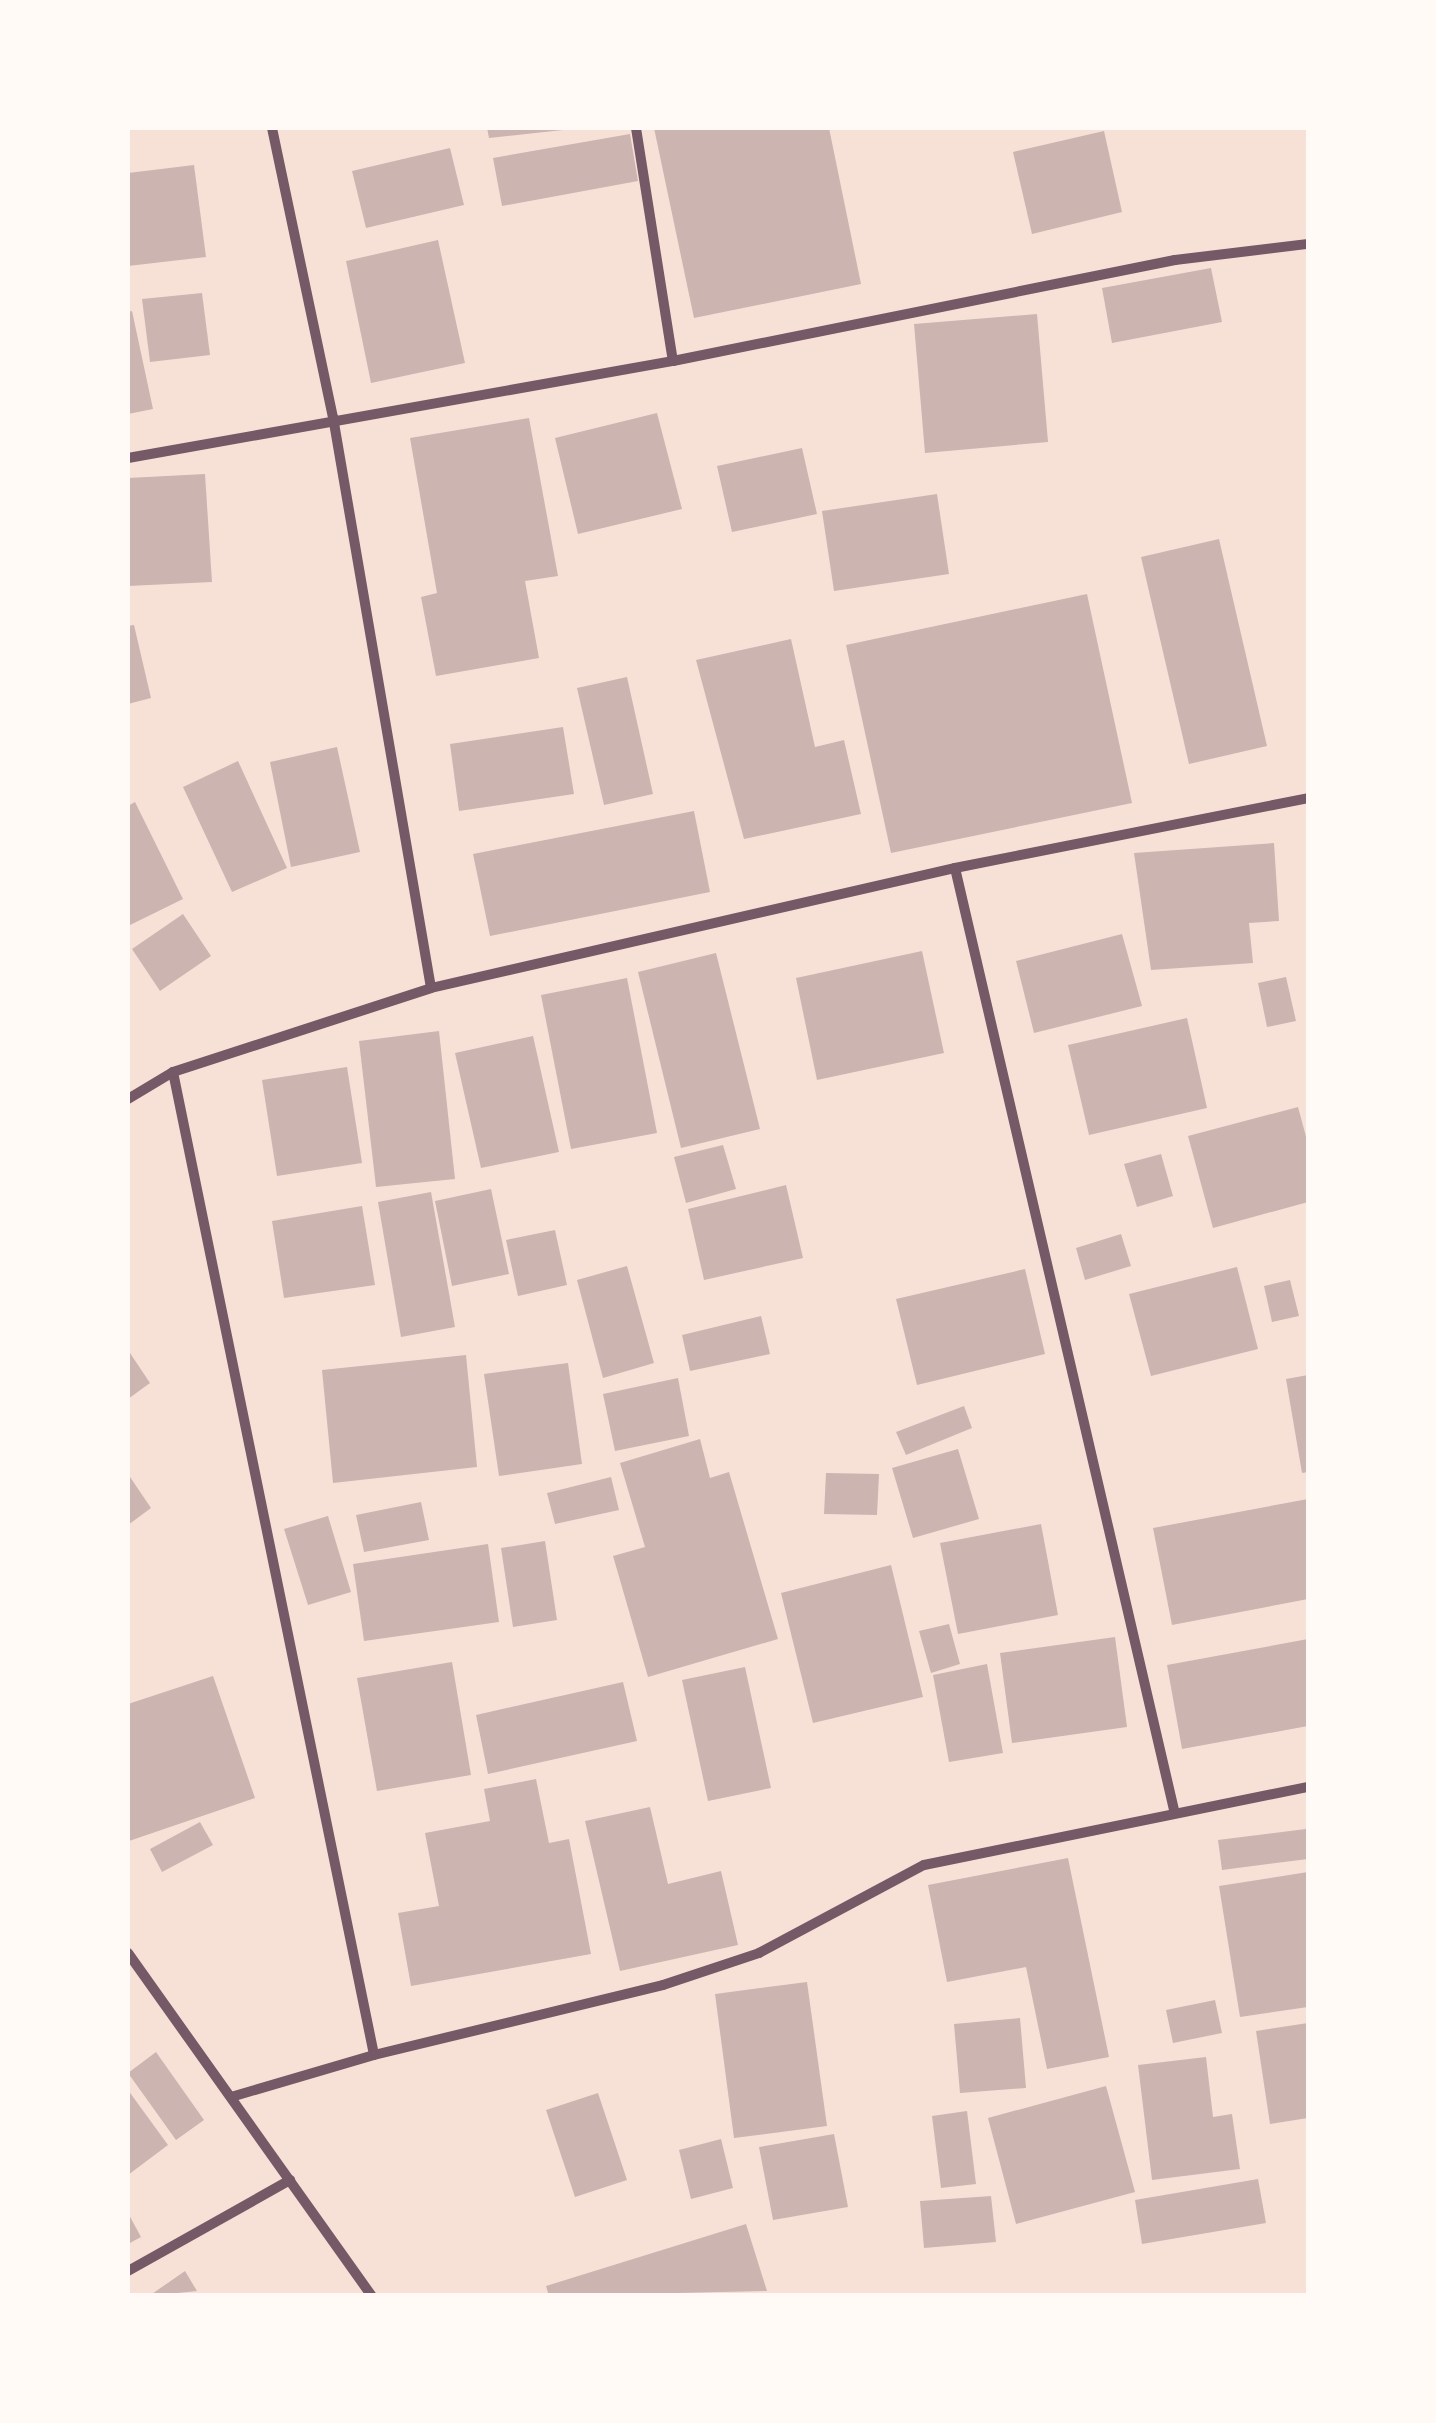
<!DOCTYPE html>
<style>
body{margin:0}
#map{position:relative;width:1436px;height:2423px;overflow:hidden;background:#f7e1d7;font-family:"PT Sans Narrow",sans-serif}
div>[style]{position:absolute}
.building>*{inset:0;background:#ccb4b1}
.minor>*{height:10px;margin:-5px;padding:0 5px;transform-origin:5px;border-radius:5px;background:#755966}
span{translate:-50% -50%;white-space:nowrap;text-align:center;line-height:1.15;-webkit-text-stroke:10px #fffaf5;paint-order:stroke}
.frame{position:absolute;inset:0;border:130px solid #fffaf5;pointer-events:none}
</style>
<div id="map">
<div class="building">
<div style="clip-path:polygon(487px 128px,562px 128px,563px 130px,489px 138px)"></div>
<div style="clip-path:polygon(654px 128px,829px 128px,861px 284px,694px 318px)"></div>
<div style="clip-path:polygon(1104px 131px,1122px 212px,1032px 234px,1013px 152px)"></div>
<div style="clip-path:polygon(630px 134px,638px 181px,502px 206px,493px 158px)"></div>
<div style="clip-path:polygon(450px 148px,464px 205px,366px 228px,352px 171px)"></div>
<div style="clip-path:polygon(194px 165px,206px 257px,128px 266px,128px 173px)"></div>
<div style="clip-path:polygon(438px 240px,465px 363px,371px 383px,346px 261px)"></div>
<div style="clip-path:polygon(1211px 268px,1222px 322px,1112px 343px,1102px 288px)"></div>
<div style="clip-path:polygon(202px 293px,210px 355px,150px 362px,142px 299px)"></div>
<div style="clip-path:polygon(132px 311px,153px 409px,128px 414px,128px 312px)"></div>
<div style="clip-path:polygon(1037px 314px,1048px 442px,925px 453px,914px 324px)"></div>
<div style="clip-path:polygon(657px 413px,682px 509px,578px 534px,555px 438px)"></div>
<div style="clip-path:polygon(529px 418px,558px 576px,525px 581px,539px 658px,436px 676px,421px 597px,437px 593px,410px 438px)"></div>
<div style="clip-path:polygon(802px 448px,817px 514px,732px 532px,717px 466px)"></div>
<div style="clip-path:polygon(205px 474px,212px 582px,128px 586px,128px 478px)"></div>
<div style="clip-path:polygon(937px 494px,949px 574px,834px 591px,822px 511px)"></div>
<div style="clip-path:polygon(1219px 539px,1267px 746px,1189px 764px,1141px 557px)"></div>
<div style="clip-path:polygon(1087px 594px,1132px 803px,891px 853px,846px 645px)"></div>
<div style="clip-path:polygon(134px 625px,151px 698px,128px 704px,128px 626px)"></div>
<div style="clip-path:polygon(791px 639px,815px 747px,844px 740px,861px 814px,744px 839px,696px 660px)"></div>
<div style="clip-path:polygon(627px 677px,653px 794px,604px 805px,577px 688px)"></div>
<div style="clip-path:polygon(563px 727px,574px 794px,459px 811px,450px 744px)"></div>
<div style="clip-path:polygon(337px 747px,360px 852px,291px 867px,270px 762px)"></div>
<div style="clip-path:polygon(238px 761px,287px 868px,232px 892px,183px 787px)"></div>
<div style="clip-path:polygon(135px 802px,183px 899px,128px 926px,128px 806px)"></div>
<div style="clip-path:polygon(694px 811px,710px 892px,490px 936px,473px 854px)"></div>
<div style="clip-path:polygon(1274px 843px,1279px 921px,1249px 923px,1253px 963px,1151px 970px,1134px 853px)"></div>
<div style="clip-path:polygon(183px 914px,211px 956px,160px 991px,132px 949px)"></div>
<div style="clip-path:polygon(1122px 934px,1142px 1006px,1034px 1033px,1016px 961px)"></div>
<div style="clip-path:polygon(922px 951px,944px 1053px,817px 1080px,796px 978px)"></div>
<div style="clip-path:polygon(716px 953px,760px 1129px,681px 1148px,638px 972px)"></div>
<div style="clip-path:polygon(1286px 977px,1296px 1021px,1267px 1027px,1258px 983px)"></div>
<div style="clip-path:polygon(627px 978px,657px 1133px,571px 1149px,541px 995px)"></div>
<div style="clip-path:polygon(1187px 1018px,1207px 1108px,1089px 1135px,1068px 1045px)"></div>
<div style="clip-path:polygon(439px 1031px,455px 1179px,376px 1187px,359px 1041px)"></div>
<div style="clip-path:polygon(533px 1036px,559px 1152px,481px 1168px,455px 1053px)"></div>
<div style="clip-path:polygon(347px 1067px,362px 1163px,277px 1176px,262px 1080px)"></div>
<div style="clip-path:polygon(1298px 1107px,1308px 1144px,1308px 1202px,1213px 1228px,1188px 1136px)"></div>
<div style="clip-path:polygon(723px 1145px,736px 1189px,686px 1203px,674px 1157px)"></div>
<div style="clip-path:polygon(1161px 1154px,1173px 1196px,1137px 1207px,1124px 1164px)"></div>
<div style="clip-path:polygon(786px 1185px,803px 1258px,704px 1280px,688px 1209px)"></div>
<div style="clip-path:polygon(491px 1189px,509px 1274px,452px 1286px,435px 1201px)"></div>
<div style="clip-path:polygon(431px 1192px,455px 1327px,401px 1337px,378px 1202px)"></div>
<div style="clip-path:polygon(362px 1206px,375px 1285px,284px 1298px,272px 1221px)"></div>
<div style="clip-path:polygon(555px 1230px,567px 1285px,518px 1296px,506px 1240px)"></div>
<div style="clip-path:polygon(1121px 1234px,1131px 1266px,1085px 1280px,1076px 1248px)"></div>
<div style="clip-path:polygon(627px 1266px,654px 1363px,603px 1378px,577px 1280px)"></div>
<div style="clip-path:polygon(1237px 1267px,1258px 1349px,1151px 1376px,1129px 1294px)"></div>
<div style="clip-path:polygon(1025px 1269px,1045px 1354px,917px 1385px,896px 1299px)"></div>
<div style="clip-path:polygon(1290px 1280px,1299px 1316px,1272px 1322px,1264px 1286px)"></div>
<div style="clip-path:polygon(761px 1316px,770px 1354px,690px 1371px,682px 1335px)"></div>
<div style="clip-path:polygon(128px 1350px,150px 1383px,128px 1399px)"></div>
<div style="clip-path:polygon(466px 1355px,477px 1467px,333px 1483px,322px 1370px)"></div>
<div style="clip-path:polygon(568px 1363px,582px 1464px,499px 1476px,484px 1374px)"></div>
<div style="clip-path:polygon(1308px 1375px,1308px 1472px,1302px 1473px,1286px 1379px)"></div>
<div style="clip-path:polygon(678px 1378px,689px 1436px,615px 1451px,603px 1394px)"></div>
<div style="clip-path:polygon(964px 1406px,972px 1428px,906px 1455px,896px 1432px)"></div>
<div style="clip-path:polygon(700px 1439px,710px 1478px,729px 1472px,778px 1639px,648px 1677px,613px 1556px,645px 1547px,620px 1463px)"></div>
<div style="clip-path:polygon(958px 1449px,979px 1519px,913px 1538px,892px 1468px)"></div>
<div style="clip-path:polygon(826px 1473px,879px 1474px,877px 1515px,824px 1514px)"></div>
<div style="clip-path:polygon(128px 1474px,151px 1508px,128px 1525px)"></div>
<div style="clip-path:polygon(611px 1477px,619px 1510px,555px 1524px,547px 1493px)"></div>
<div style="clip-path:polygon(1308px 1499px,1308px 1599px,1172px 1625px,1153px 1528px)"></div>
<div style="clip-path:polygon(421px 1502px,429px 1540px,364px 1552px,356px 1515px)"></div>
<div style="clip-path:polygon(328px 1516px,351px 1592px,308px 1605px,284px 1529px)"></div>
<div style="clip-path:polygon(1041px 1524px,1058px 1615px,958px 1634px,940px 1543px)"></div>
<div style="clip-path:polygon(545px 1541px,557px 1620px,513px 1627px,501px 1548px)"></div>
<div style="clip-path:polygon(488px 1544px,499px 1622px,364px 1641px,353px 1564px)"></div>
<div style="clip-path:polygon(891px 1565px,923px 1697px,813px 1723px,781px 1593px)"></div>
<div style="clip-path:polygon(949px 1624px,960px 1664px,931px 1673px,919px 1631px)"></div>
<div style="clip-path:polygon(1115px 1637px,1127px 1727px,1012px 1743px,1000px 1653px)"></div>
<div style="clip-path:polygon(1308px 1639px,1308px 1726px,1182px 1749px,1167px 1665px)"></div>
<div style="clip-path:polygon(452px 1662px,471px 1775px,377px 1791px,357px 1678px)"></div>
<div style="clip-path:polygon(987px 1664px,1003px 1753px,949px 1762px,933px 1675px)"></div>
<div style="clip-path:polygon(745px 1667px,771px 1788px,708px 1801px,682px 1680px)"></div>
<div style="clip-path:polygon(213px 1676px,255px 1798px,129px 1841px,128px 1704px)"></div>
<div style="clip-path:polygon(623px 1682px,637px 1741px,488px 1774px,476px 1715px)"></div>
<div style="clip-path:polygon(536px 1779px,549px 1843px,569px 1839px,591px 1954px,411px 1986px,398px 1913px,439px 1906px,425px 1833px,490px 1821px,484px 1789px)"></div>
<div style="clip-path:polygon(650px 1807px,668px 1884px,721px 1871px,738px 1945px,620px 1971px,585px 1821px)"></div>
<div style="clip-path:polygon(200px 1822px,213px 1845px,162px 1872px,150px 1849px)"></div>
<div style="clip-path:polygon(1306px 1829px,1308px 1859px,1222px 1870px,1218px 1840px)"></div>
<div style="clip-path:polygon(1068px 1858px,1109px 2057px,1047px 2069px,1026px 1967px,947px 1982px,928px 1885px)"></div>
<div style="clip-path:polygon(1308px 1872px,1308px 2007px,1240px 2017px,1219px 1886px)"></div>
<div style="clip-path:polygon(807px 1982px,827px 2126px,734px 2138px,715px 1994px)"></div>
<div style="clip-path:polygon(1215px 2000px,1222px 2033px,1173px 2043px,1166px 2010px)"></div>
<div style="clip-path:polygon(1020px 2018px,1026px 2088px,960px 2093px,954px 2024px)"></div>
<div style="clip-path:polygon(1308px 2023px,1308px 2118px,1270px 2124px,1256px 2031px)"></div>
<div style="clip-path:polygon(156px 2052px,204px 2120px,176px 2140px,128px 2073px)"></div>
<div style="clip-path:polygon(1206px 2057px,1213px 2117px,1232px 2114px,1240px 2169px,1152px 2180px,1138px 2065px)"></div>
<div style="clip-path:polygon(1106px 2086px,1135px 2192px,1016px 2224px,988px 2118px)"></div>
<div style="clip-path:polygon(128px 2090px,168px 2145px,128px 2175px)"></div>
<div style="clip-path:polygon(598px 2093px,627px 2180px,575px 2197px,546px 2110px)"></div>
<div style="clip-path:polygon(967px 2111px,976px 2184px,941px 2188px,932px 2116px)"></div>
<div style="clip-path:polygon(834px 2134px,848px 2207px,773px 2220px,759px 2147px)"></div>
<div style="clip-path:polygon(721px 2139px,733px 2188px,691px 2199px,679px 2150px)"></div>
<div style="clip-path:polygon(1258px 2179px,1266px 2223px,1142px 2244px,1135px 2200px)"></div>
<div style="clip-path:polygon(991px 2196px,996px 2242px,924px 2248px,920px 2201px)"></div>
<div style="clip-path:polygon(128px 2213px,141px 2237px,128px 2244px)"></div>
<div style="clip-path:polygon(746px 2224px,767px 2291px,549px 2296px,546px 2286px)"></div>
<div style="clip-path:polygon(185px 2271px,197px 2291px,149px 2296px)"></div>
</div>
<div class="minor">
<div style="left:272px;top:128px;width:295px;rotate:78.1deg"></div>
<div style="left:333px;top:417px;width:579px;rotate:80.26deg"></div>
<div style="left:636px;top:128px;width:236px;rotate:81deg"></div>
<div style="left:128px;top:458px;width:554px;rotate:-10.09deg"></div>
<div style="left:673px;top:361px;width:512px;rotate:-11.38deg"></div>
<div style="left:1175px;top:260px;width:134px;rotate:-6.9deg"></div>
<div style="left:955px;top:868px;width:967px;rotate:76.91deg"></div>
<div style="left:173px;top:1072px;width:1003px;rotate:78.44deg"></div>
<div style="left:128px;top:1099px;width:52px;rotate:-31deg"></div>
<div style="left:173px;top:1072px;width:271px;rotate:-18deg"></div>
<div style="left:431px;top:988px;width:538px;rotate:-12.9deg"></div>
<div style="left:955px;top:868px;width:360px;rotate:-11.2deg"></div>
<div style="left:128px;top:1953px;width:421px;rotate:54.6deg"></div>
<div style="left:231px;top:2097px;width:149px;rotate:-16.4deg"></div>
<div style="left:374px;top:2055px;width:297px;rotate:-13.6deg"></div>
<div style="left:663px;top:1985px;width:101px;rotate:-18.4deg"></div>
<div style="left:759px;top:1953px;width:187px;rotate:-28.1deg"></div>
<div style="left:924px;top:1865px;width:392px;rotate:-11.5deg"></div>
<div style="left:128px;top:2271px;width:186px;rotate:-29.3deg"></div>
</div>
<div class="frame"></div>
</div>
